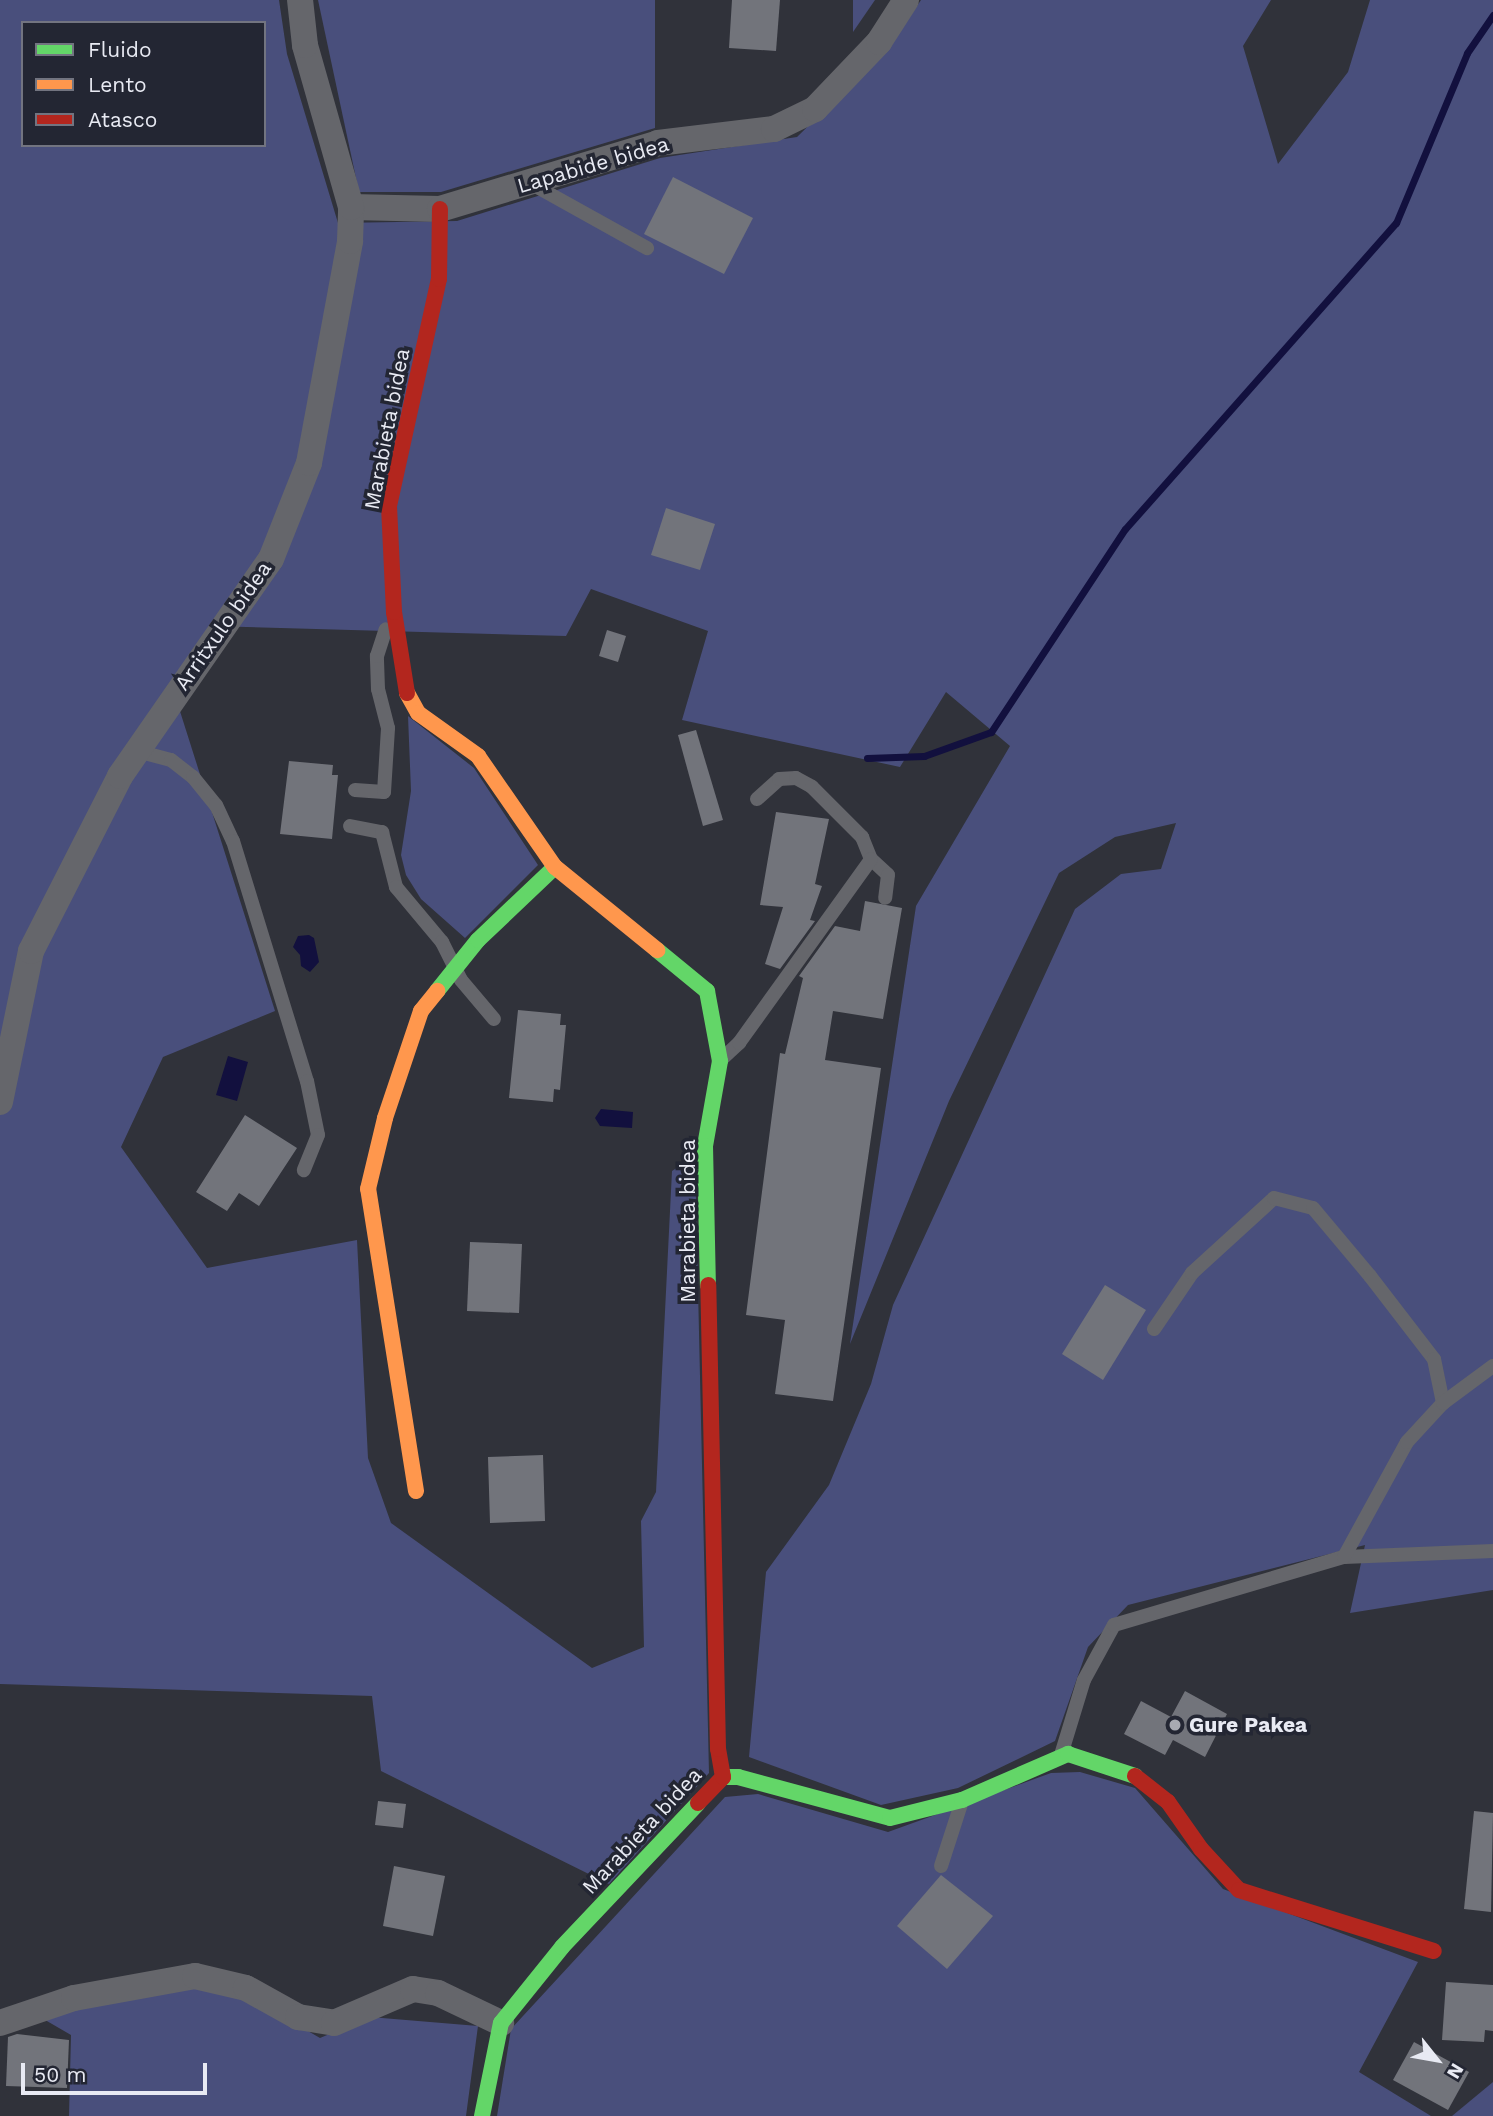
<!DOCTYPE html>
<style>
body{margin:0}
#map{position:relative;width:1493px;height:2116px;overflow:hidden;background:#30323a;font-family:"Work Sans",sans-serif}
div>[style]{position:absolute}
.green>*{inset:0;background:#494f7c}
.water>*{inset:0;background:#12103e}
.stream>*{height:7px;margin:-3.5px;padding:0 3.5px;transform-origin:3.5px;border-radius:3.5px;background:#12103e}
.building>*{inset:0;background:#72747b}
.lane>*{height:14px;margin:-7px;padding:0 7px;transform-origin:7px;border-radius:7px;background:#65666b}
.street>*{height:26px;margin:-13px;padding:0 13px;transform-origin:13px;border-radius:13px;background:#65666b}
.fast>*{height:16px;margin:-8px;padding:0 8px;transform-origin:8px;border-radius:8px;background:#63d668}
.slow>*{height:16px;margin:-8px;padding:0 8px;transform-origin:8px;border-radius:8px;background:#ff974d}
.jam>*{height:16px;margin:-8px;padding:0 8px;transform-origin:8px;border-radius:8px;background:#b3261e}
.dots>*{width:19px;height:19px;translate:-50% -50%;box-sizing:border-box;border:4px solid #232633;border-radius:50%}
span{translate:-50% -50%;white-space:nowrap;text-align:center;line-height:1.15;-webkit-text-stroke:7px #232633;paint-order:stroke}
.street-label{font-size:21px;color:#e8eaf3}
.poi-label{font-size:21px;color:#e8eaf3;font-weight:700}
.left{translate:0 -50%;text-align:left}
.legend{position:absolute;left:21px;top:21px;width:245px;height:126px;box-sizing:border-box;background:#232633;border:2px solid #727480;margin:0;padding:9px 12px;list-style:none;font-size:21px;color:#e8eaf3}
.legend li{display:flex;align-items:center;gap:14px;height:35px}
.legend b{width:35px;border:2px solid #727480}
.north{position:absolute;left:1402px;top:2025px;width:70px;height:70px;-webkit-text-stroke:5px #232633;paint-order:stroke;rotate:121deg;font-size:19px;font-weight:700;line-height:28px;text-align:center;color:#e8eaf3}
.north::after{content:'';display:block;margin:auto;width:24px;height:32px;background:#e8eaf3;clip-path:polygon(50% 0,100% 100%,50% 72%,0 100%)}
.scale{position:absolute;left:21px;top:2063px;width:186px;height:32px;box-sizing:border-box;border:4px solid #e8eaf3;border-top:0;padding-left:9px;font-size:21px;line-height:24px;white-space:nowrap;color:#e8eaf3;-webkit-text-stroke:5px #232633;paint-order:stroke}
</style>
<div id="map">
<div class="green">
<div style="clip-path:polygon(evenodd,0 0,279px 0,287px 54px,338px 223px,457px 221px,660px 158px,797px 137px,891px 45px,921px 0,1271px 0,1243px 46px,1278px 164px,1348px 72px,1370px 0,1493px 0,1493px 1590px,1350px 1613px,1365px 1545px,1128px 1605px,1088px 1647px,1055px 1741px,958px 1788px,881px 1805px,749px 1757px,766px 1572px,829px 1485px,871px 1384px,893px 1305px,1075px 909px,1121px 874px,1161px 869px,1176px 823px,1115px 837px,1059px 873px,949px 1101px,850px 1344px,916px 906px,1010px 746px,946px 692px,900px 767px,682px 720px,708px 631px,591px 589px,566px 636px,209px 626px,172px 686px,275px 1011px,163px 1057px,121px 1147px,207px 1268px,357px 1240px,368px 1458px,391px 1523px,592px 1668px,644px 1647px,641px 1521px,656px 1492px,672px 1171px,695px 1156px,709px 1773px,609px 1884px,381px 1771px,372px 1696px,0 1684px,0 0,23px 23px,264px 23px,264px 145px,23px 145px,23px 23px)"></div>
<div style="clip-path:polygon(318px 0,655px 0,655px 128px,441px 192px,359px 192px)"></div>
<div style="clip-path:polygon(853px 0,875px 0,853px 32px)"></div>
<div style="clip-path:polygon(408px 716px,474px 768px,538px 865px,465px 938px,421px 899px,406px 875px,401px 855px,411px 791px)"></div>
<div style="clip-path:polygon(1080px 1772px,1135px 1788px,1223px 1889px,1418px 1962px,1359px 2072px,1431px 2116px,497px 2116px,511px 2029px,725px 1797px,758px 1794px,888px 1832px,1051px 1773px)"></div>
<div style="clip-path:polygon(183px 1985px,239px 1991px,320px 2038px,370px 2017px,478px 2026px,466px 2116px,69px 2116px,71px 2035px,40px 2017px)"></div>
<div style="clip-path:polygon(1493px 2082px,1493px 2116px,1452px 2116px)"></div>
</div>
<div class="water">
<div style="clip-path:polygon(309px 935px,314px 938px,319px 962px,310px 972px,301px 966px,300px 955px,293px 947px,298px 936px)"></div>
<div style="clip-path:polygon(228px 1056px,248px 1062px,237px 1101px,216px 1095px)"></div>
<div style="clip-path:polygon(601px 1109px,633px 1112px,632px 1128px,600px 1126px,595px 1118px)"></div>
</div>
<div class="stream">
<div style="left:867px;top:758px;width:57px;rotate:-2deg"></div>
<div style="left:924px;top:756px;width:71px;rotate:-19.7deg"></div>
<div style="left:991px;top:732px;width:243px;rotate:-56.6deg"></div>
<div style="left:1125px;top:529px;width:409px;rotate:-48.5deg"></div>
<div style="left:1396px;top:223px;width:184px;rotate:-67.3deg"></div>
<div style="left:1467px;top:53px;width:46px;rotate:-55.6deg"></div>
</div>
<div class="building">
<div style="clip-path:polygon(732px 0,780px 0,776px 51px,729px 48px)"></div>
<div style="clip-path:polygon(673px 177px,753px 218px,724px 274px,644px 234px)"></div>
<div style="clip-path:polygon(666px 508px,715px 524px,700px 570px,651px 555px)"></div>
<div style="clip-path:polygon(607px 630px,626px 636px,618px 662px,599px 656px)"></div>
<div style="clip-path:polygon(696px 730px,723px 820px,703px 826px,678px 735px)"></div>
<div style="clip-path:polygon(289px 761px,333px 765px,332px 775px,338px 775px,332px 839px,280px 834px)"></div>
<div style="clip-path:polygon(776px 812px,829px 819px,815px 884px,822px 886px,810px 920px,815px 921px,780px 969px,765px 964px,783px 907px,760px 905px)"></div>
<div style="clip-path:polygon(865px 901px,902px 908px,883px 1019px,833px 1011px,825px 1060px,881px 1068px,833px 1401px,775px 1394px,785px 1320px,746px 1315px,780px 1053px,785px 1054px,803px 978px,799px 976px,835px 926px,860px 931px)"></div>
<div style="clip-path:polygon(518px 1010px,561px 1014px,560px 1025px,566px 1025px,560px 1090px,554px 1089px,553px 1102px,509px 1098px)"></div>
<div style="clip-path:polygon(245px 1115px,297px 1148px,259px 1206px,239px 1193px,227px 1211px,196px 1192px)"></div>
<div style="clip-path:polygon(470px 1242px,522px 1244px,519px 1313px,467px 1311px)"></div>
<div style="clip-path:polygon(1105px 1285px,1146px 1310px,1103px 1380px,1062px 1354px)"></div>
<div style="clip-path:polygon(543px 1455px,545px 1521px,490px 1523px,488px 1457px)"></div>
<div style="clip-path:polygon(1185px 1691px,1227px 1714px,1205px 1757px,1173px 1740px,1165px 1755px,1124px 1734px,1141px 1701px,1171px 1717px)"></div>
<div style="clip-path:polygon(378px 1801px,406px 1804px,403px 1828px,375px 1825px)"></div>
<div style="clip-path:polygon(1474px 1811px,1493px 1813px,1491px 1912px,1464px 1909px)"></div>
<div style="clip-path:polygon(394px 1866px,445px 1876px,433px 1936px,383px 1926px)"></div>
<div style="clip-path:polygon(941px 1875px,993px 1916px,947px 1969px,897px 1926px)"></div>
<div style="clip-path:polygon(1446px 1982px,1493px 1985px,1493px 2031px,1485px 2030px,1484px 2042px,1442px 2040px)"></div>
<div style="clip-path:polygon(17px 2034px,69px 2040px,67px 2088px,6px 2086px,8px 2037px)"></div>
<div style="clip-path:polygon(1414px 2042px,1469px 2072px,1448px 2110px,1393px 2080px)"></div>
</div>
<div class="lane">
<div style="left:530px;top:183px;width:134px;rotate:29.1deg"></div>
<div style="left:137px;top:751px;width:35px;rotate:15deg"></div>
<div style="left:171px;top:760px;width:28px;rotate:38deg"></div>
<div style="left:193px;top:777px;width:36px;rotate:51deg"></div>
<div style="left:216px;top:805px;width:40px;rotate:65deg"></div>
<div style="left:233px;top:841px;width:251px;rotate:72.9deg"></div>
<div style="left:307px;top:1081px;width:55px;rotate:78.5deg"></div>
<div style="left:318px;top:1135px;width:38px;rotate:112deg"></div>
<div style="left:355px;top:790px;width:29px;rotate:4deg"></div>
<div style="left:384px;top:792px;width:64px;rotate:-86.4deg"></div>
<div style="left:388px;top:728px;width:40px;rotate:-104.4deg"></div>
<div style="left:378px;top:689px;width:33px;rotate:-92deg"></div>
<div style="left:377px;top:656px;width:28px;rotate:-72deg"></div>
<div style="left:757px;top:799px;width:30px;rotate:-42deg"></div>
<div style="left:779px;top:779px;width:17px;rotate:-3deg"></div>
<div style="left:796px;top:778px;width:18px;rotate:29deg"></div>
<div style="left:812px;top:787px;width:71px;rotate:45deg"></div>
<div style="left:862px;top:837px;width:24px;rotate:68deg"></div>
<div style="left:871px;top:859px;width:23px;rotate:43deg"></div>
<div style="left:888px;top:875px;width:23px;rotate:97deg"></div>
<div style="left:350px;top:826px;width:33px;rotate:11deg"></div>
<div style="left:382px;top:832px;width:57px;rotate:75.7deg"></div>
<div style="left:396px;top:887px;width:72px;rotate:50.1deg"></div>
<div style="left:442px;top:942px;width:42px;rotate:63.4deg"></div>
<div style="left:461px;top:980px;width:51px;rotate:49.8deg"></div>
<div style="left:724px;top:1057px;width:21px;rotate:-43deg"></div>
<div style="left:739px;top:1043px;width:226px;rotate:-54.3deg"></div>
<div style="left:1154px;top:1329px;width:68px;rotate:-55.8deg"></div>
<div style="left:1192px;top:1273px;width:111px;rotate:-42.4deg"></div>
<div style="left:1274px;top:1198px;width:40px;rotate:14.4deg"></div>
<div style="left:1313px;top:1208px;width:89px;rotate:50deg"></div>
<div style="left:1370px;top:1276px;width:105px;rotate:52.4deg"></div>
<div style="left:1434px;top:1359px;width:45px;rotate:78.4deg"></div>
<div style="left:1344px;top:1557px;width:149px;rotate:-2.3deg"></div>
<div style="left:1061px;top:1755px;width:78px;rotate:-73deg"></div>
<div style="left:1084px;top:1680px;width:63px;rotate:-61.4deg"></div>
<div style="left:1114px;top:1625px;width:240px;rotate:-16.5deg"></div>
<div style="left:1344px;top:1557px;width:131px;rotate:-61.3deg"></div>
<div style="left:1407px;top:1442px;width:53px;rotate:-47.3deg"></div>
<div style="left:1443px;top:1403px;width:62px;rotate:-36.5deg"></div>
<div style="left:941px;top:1866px;width:65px;rotate:-72.1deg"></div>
</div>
<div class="street">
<div style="left:351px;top:207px;width:89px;rotate:1.3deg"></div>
<div style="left:440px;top:209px;width:228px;rotate:-16.8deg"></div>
<div style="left:658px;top:143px;width:117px;rotate:-6.9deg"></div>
<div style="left:774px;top:129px;width:46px;rotate:-26deg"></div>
<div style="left:815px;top:109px;width:93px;rotate:-46.3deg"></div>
<div style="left:879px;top:42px;width:50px;rotate:-57.3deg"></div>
<div style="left:0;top:1102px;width:154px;rotate:-78.4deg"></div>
<div style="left:31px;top:951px;width:196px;rotate:-63deg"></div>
<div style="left:120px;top:776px;width:264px;rotate:-55.2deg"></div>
<div style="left:271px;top:559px;width:103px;rotate:-68.4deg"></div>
<div style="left:309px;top:463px;width:226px;rotate:-79.5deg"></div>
<div style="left:350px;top:241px;width:34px;rotate:-88deg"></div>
<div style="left:351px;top:207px;width:168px;rotate:-105.9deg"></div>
<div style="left:305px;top:45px;width:45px;rotate:-96.3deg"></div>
<div style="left:0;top:2023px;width:78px;rotate:-18.7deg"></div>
<div style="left:74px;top:1998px;width:123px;rotate:-10.3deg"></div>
<div style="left:195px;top:1976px;width:52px;rotate:13.2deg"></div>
<div style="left:246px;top:1988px;width:60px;rotate:29.1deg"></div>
<div style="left:298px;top:2017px;width:36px;rotate:9deg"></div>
<div style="left:334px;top:2023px;width:86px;rotate:-23.3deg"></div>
<div style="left:413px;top:1989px;width:25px;rotate:9deg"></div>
<div style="left:438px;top:1993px;width:70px;rotate:25.5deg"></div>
</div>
<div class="fast">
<div style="left:657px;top:950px;width:65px;rotate:39.4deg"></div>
<div style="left:707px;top:991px;width:71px;rotate:79.5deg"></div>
<div style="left:720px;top:1061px;width:86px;rotate:100deg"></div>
<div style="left:705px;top:1146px;width:139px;rotate:88.8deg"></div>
<div style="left:437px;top:991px;width:65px;rotate:-51.2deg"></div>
<div style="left:478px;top:940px;width:106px;rotate:-43.5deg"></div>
<div style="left:723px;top:1777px;width:15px"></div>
<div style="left:738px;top:1777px;width:157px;rotate:15.1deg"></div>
<div style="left:890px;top:1818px;width:74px;rotate:-14deg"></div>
<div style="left:962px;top:1800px;width:116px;rotate:-23.5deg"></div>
<div style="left:1068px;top:1754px;width:71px;rotate:18.2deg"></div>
<div style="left:482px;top:2116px;width:95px;rotate:-78.5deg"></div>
<div style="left:501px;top:2023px;width:97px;rotate:-51.2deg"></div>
<div style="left:562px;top:1947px;width:198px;rotate:-46.6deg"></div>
</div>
<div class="slow">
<div style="left:407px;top:693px;width:23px;rotate:61deg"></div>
<div style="left:418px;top:713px;width:74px;rotate:35.6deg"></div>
<div style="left:478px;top:756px;width:135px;rotate:55.3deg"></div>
<div style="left:555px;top:867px;width:132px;rotate:39.1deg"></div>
<div style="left:416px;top:1491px;width:306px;rotate:-99deg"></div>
<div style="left:368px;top:1189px;width:73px;rotate:-76.5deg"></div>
<div style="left:385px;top:1118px;width:113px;rotate:-71.4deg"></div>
<div style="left:421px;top:1011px;width:26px;rotate:-51deg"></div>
</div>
<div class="jam">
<div style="left:407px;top:693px;width:82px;rotate:-99.1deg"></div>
<div style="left:394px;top:612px;width:106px;rotate:-92.7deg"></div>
<div style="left:389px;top:506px;width:232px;rotate:-77.6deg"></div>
<div style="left:439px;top:279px;width:70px;rotate:-89.2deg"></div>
<div style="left:1135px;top:1776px;width:42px;rotate:38.2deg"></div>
<div style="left:1168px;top:1802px;width:57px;rotate:54.9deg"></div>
<div style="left:1201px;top:1849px;width:56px;rotate:47.2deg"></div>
<div style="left:1239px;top:1890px;width:204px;rotate:17.4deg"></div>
<div style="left:698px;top:1803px;width:36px;rotate:-46deg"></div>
<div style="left:723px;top:1777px;width:28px;rotate:-100deg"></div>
<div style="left:718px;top:1749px;width:464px;rotate:-91.2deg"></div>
</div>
<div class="dots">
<div style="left:1175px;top:1725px;background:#a8aab2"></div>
</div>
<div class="street-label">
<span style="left:593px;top:165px;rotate:-16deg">Lapabide bidea</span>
<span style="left:387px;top:429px;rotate:-79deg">Marabieta bidea</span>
<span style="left:223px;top:626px;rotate:-55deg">Arritxulo bidea</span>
<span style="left:688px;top:1221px;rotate:-90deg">Marabieta bidea</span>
<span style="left:642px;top:1831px;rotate:-47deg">Marabieta bidea</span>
</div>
<div class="poi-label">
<span class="left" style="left:1189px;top:1725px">Gure Pakea</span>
</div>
<ul class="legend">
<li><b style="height:9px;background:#63d668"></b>Fluido</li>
<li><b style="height:9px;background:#ff974d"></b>Lento</li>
<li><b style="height:9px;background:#b3261e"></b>Atasco</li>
</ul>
<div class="north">N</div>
<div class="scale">50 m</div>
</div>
